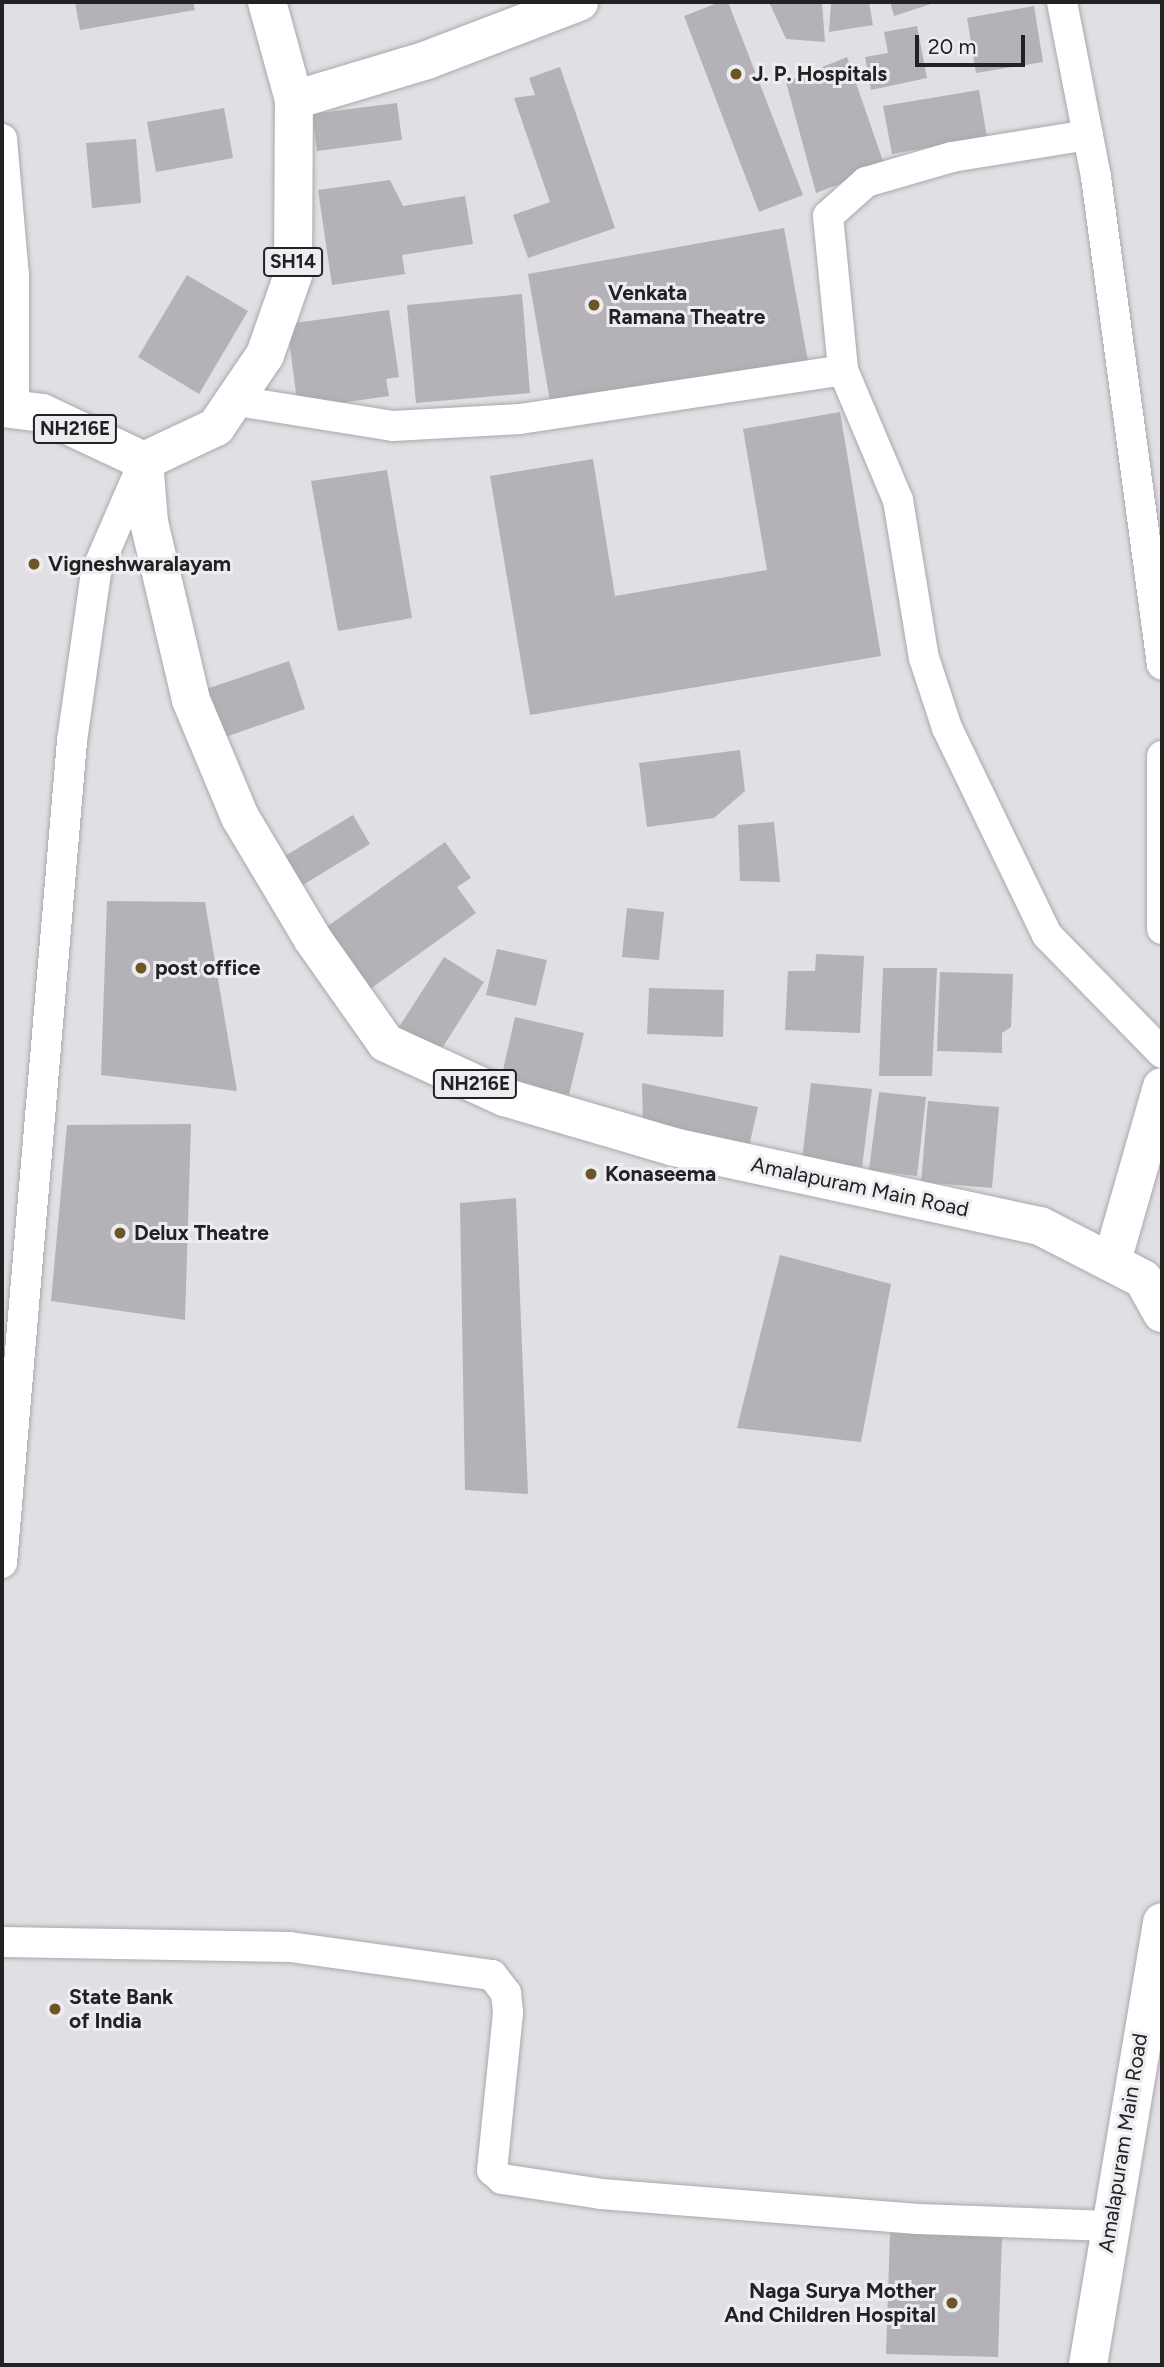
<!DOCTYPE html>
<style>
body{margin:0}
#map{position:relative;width:1164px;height:2367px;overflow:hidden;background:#e0dfe4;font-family:Figtree,sans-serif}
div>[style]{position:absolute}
.building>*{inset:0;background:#b4b2b7}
.roads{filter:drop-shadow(0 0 2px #aaa8ad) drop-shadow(0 0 2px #aaa8ad)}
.minor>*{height:30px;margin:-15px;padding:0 15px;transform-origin:15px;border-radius:15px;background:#fff}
.tertiary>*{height:38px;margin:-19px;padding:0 19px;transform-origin:19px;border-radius:19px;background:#fff}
.primary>*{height:38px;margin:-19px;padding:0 19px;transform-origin:19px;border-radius:19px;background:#fff}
.trunk>*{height:38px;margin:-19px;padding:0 19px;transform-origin:19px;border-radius:19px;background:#fff}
.dots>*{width:19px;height:19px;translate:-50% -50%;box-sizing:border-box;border:4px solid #eeecf1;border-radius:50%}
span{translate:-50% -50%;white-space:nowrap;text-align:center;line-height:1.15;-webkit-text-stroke:6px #eeecf1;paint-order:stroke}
.shield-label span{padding:2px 5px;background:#eeecf1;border:2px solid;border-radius:5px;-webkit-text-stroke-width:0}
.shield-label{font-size:19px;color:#222223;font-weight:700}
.poi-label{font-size:21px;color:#222223;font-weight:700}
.left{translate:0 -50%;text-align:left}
.right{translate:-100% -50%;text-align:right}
.street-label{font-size:21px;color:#222223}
.frame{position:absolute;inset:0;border:4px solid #222223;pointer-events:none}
.scale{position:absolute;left:915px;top:35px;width:110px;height:32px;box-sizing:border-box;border:4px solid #222223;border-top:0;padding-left:9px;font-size:21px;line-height:24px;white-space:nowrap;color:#222223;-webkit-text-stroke:5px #eeecf1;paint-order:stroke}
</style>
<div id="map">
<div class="building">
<div style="clip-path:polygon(75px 2px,193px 2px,195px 10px,80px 30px)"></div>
<div style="clip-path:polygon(720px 2px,728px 2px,803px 195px,759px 212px,684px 16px)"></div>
<div style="clip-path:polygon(769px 2px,822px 2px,825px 42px,786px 39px)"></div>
<div style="clip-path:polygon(831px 2px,869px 2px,873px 25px,829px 32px)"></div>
<div style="clip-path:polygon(890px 2px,937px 2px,894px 16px)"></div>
<div style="clip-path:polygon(1034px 6px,1043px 62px,976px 73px,967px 18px)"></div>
<div style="clip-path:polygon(917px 26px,927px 78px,871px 90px,865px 57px,888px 53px,884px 32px)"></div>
<div style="clip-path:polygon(847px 57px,885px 167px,816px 193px,786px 82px)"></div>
<div style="clip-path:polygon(560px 67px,615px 228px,528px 258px,513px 215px,550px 202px,514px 98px,535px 95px,529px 78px)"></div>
<div style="clip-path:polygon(979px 90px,987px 137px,892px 154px,883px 106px)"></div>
<div style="clip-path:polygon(397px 103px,402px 140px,317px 151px,312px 114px)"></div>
<div style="clip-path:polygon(224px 108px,233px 158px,156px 172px,147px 122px)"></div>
<div style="clip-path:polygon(136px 139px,141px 203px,92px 208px,86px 143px)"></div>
<div style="clip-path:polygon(390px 180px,403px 206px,465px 196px,473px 244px,402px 255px,405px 274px,332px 285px,318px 190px)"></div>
<div style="clip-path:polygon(784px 228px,808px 361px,551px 407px,528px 274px)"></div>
<div style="clip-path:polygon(187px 275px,248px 311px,199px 394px,138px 357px)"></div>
<div style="clip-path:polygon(522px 294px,530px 393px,416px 403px,407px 305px)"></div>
<div style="clip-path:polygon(389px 310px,399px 377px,386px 379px,389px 396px,298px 409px,287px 324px)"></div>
<div style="clip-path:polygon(840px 412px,881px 656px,530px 715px,490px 476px,593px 459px,615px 596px,767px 570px,743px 429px)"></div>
<div style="clip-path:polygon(387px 470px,412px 618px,338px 631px,311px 481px)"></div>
<div style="clip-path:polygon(289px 661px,305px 709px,220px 739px,203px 690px)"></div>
<div style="clip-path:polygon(740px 750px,745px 791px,714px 818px,647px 827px,639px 763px)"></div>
<div style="clip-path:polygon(353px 815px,370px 844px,298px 888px,280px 859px)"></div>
<div style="clip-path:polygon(774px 822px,780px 882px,740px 881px,738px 825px)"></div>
<div style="clip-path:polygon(445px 842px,471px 878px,457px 887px,476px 913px,366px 992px,321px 931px)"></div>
<div style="clip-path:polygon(107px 901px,205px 902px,237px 1091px,101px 1075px)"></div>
<div style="clip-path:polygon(627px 908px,664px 912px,659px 960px,622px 957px)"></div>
<div style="clip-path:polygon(497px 949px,547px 960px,536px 1006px,486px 995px)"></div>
<div style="clip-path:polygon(816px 954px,864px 956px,860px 1033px,785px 1030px,788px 971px,815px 971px)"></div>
<div style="clip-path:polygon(444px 957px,484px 982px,439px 1053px,399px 1027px)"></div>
<div style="clip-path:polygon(883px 968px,937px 968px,932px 1076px,879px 1076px)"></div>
<div style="clip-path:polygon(940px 972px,1013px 974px,1011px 1027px,1002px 1033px,1002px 1053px,937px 1051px)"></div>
<div style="clip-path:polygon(649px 988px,724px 990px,723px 1037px,647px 1034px)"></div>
<div style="clip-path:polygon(515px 1017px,584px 1033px,569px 1095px,501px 1079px)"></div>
<div style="clip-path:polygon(642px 1083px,758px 1107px,748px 1151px,643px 1129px)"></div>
<div style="clip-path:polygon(811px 1083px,872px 1089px,862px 1167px,802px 1160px)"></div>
<div style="clip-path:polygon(879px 1092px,926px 1097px,917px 1176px,869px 1170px)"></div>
<div style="clip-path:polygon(928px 1101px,999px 1107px,992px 1188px,921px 1182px)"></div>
<div style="clip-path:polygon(191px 1124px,185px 1320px,51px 1301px,67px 1125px)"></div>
<div style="clip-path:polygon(516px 1198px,528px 1494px,465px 1490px,460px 1203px)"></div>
<div style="clip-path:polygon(780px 1255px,891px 1284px,861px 1442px,737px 1428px)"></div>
<div style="clip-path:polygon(890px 2233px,1002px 2237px,998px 2357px,886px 2354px)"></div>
</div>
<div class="roads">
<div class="minor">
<div style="left:1062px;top:2px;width:178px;rotate:79deg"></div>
<div style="left:1096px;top:177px;width:492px;rotate:82.3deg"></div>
<div style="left:1088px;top:135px;width:138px;rotate:170.8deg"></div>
<div style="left:952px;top:157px;width:90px;rotate:163.8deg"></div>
<div style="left:866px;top:182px;width:51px;rotate:138.2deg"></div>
<div style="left:828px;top:216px;width:155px;rotate:84.4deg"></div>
<div style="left:843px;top:370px;width:141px;rotate:67.1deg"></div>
<div style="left:898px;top:500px;width:160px;rotate:80.7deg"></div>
<div style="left:924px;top:658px;width:74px;rotate:71.8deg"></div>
<div style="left:947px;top:728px;width:230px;rotate:64.2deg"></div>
<div style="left:1047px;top:935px;width:165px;rotate:45.7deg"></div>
<div style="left:2px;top:139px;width:137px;rotate:85deg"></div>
<div style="left:14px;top:275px;width:135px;rotate:90deg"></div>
<div style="left:237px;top:401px;width:158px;rotate:9.1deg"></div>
<div style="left:393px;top:426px;width:127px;rotate:-3.2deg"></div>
<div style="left:520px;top:419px;width:327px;rotate:-8.6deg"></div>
<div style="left:1162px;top:756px;width:173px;rotate:90deg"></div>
<div style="left:2px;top:1563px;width:825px;rotate:-85.13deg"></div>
<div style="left:72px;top:741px;width:171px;rotate:-81.9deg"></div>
<div style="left:96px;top:572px;width:121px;rotate:-66.6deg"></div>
<div style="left:2px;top:1942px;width:288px;rotate:1deg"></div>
<div style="left:290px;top:1947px;width:204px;rotate:7.9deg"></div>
<div style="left:492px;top:1975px;width:23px;rotate:52deg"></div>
<div style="left:506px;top:1993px;width:20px;rotate:84deg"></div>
<div style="left:508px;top:2013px;width:158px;rotate:95.8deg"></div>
<div style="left:492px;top:2170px;width:13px;rotate:42deg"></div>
<div style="left:502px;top:2179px;width:100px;rotate:8.6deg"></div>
<div style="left:601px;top:2194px;width:318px;rotate:4.5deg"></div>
<div style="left:918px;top:2219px;width:192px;rotate:2.1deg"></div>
</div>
<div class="tertiary">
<div style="left:294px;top:100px;width:139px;rotate:-16.7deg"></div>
<div style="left:427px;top:60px;width:163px;rotate:-20.9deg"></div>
<div style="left:1112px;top:1261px;width:181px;rotate:-74deg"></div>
</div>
<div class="primary">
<div style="left:144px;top:461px;width:80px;rotate:-25.3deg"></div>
<div style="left:216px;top:427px;width:87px;rotate:-55.8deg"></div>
<div style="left:265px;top:355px;width:85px;rotate:-70.7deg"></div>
<div style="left:293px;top:275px;width:175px;rotate:-89.7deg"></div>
<div style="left:294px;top:100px;width:102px;rotate:-105.4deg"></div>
</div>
<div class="trunk">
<div style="left:2px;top:408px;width:40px;rotate:7.1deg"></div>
<div style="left:42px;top:413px;width:113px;rotate:25.2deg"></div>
<div style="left:144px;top:461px;width:61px;rotate:85.3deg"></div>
<div style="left:149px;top:522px;width:183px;rotate:76.7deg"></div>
<div style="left:191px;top:700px;width:127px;rotate:67.3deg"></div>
<div style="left:240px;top:817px;width:141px;rotate:59.2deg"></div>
<div style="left:312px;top:938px;width:128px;rotate:54.8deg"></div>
<div style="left:386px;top:1043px;width:130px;rotate:24.6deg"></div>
<div style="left:504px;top:1097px;width:177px;rotate:16.4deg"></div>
<div style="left:674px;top:1147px;width:374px;rotate:12.2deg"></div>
<div style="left:1040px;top:1226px;width:116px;rotate:27.2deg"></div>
<div style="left:1143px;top:1279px;width:39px;rotate:61deg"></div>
<div style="left:1088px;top:2365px;width:449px;rotate:-80.5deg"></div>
</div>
</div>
<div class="dots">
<div style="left:736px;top:74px;background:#6a5725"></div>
<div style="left:594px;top:305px;background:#6a5725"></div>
<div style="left:34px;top:564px;background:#6a5725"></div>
<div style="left:141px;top:968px;background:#6a5725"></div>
<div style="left:591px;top:1174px;background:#6a5725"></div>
<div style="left:120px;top:1233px;background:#6a5725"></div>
<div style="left:55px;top:2009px;background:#6a5725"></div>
<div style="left:952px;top:2303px;background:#6a5725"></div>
</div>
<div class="shield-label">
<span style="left:293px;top:262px">SH14</span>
<span style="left:75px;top:429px">NH216E</span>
<span style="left:475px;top:1084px">NH216E</span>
</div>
<div class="poi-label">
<span class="left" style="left:752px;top:74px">J. P. Hospitals</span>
<span class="left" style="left:608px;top:305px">Venkata<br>Ramana Theatre</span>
<span class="left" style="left:48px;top:564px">Vigneshwaralayam</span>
<span class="left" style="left:155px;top:968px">post office</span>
<span class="left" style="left:605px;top:1174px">Konaseema</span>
<span class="left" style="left:134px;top:1233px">Delux Theatre</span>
<span class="left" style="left:69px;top:2009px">State Bank<br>of India</span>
<span class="right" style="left:936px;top:2303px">Naga Surya Mother<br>And Children Hospital</span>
</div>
<div class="street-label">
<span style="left:860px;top:1187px;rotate:12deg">Amalapuram Main Road</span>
<span style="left:1123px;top:2143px;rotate:-81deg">Amalapuram Main Road</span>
</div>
<div class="frame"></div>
<div class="scale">20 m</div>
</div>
